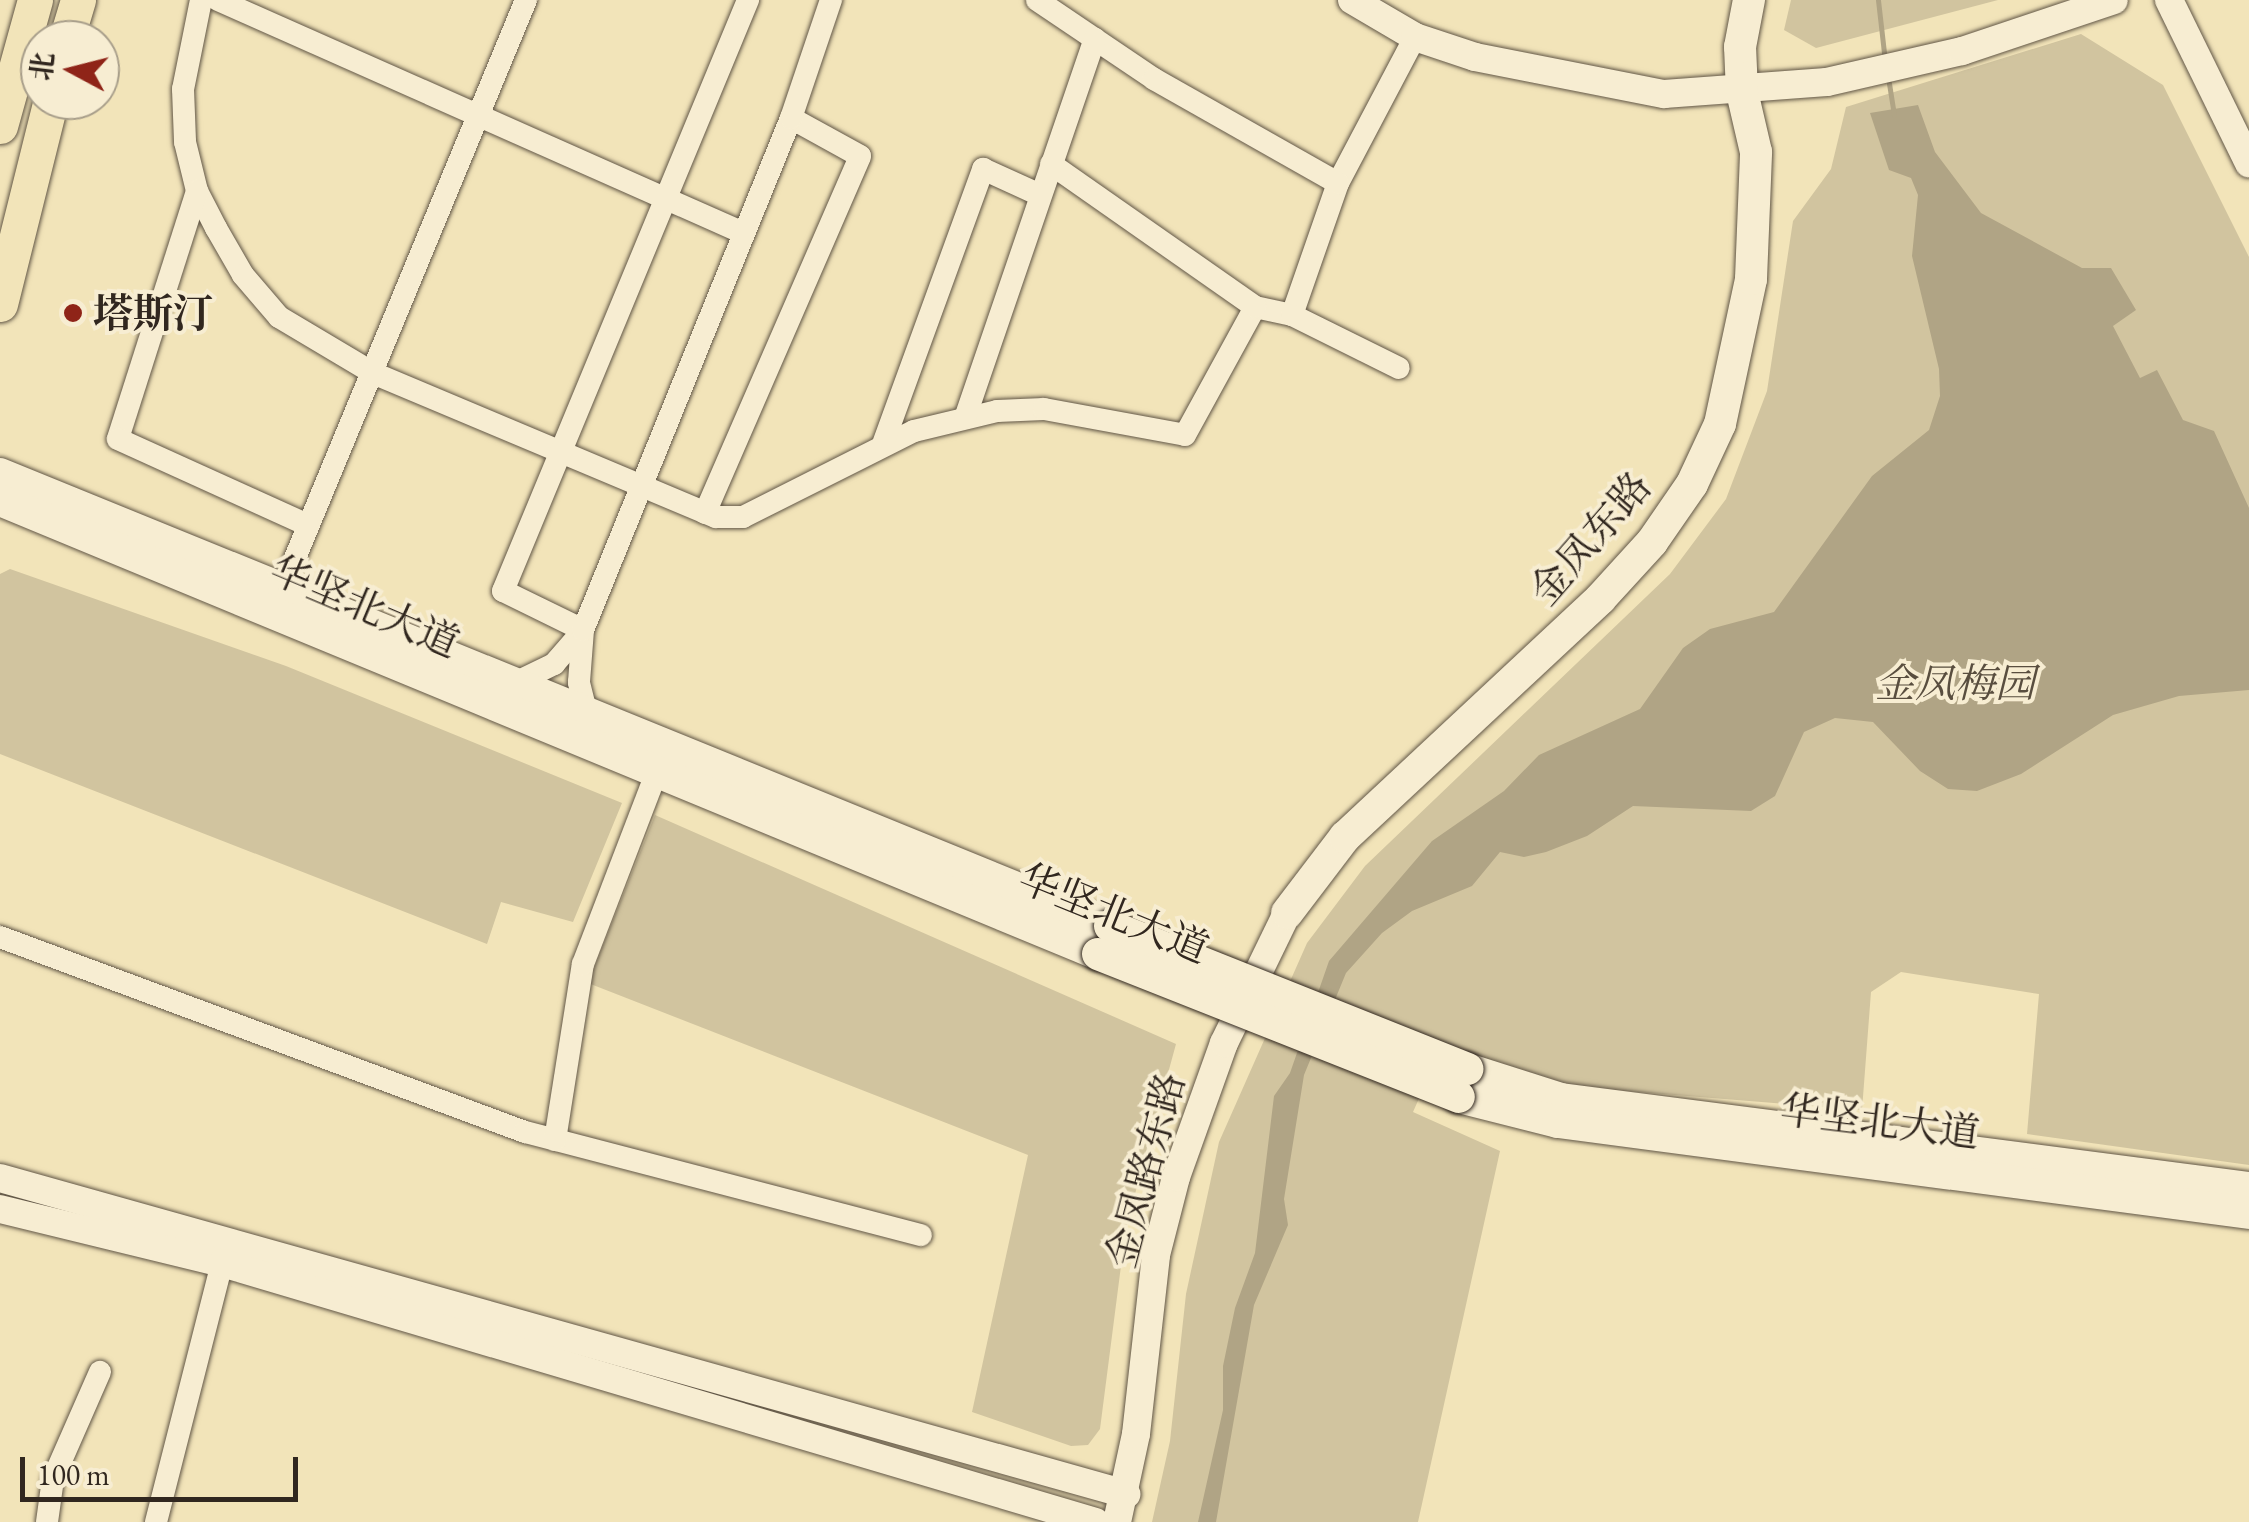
<!DOCTYPE html>
<meta charset="utf-8">
<style>
body{margin:0}
#map{position:relative;width:2249px;height:1522px;overflow:hidden;background:#f2e4b9;font-family:"EB Garamond","Noto Serif SC",serif}
div>[style]{position:absolute}
.green>*{inset:0;background:#d1c49f}
.water>*{inset:0;background:#b0a485}
.stream>*{height:5px;margin:-2.5px;padding:0 2.5px;transform-origin:2.5px;border-radius:2.5px;background:#b0a485}
.roads{filter:drop-shadow(0 0 2px #615646) drop-shadow(0 0 2px #615646)}
.minor>*{height:22px;margin:-11px;padding:0 11px;transform-origin:11px;border-radius:11px;background:#f7edd2}
.tertiary>*{height:28px;margin:-14px;padding:0 14px;transform-origin:14px;border-radius:14px;background:#f7edd2}
.secondary>*{height:32px;margin:-16px;padding:0 16px;transform-origin:16px;border-radius:16px;background:#f7edd2}
.primary>*{height:35px;margin:-17.5px;padding:0 17.5px;transform-origin:17.5px;border-radius:17.5px;background:#f2e4b9}
.bridges{filter:drop-shadow(0 0 2px #31271f) drop-shadow(0 0 2px #31271f)}
.secondary-bridge>*{height:32px;margin:-16px;padding:0 16px;transform-origin:16px;border-radius:16px;background:#f7edd2}
.dots>*{width:28px;height:28px;translate:-50% -50%;box-sizing:border-box;border:5px solid #f7edd2;border-radius:50%}
span{translate:-50% -50%;white-space:nowrap;text-align:center;line-height:1.15;-webkit-text-stroke:8px #f7edd2;paint-order:stroke}
.poi-label{font-size:40px;color:#31271f;font-weight:700}
.left{translate:0 -50%;text-align:left}
.street-label{font-size:40px;color:#31271f}
.park-label{font-size:40px;color:#594e3f;font-style:italic}
.north{position:absolute;left:20px;top:20px;width:100px;height:100px;box-sizing:border-box;background:#f7edd2;border:2px solid #a89e8a;border-radius:50%;rotate:277deg;font-size:28px;font-weight:700;line-height:40px;text-align:center;color:#31271f}
.north::after{content:'';display:block;margin:auto;width:35px;height:45px;background:#8f2418;clip-path:polygon(50% 0,100% 100%,50% 72%,0 100%)}
.scale{position:absolute;left:20px;top:1457px;width:278px;height:45px;box-sizing:border-box;border:5px solid #31271f;border-top:0;padding-left:12px;font-size:30px;line-height:35px;white-space:nowrap;color:#31271f;-webkit-text-stroke:8px #f7edd2;paint-order:stroke}
</style>
<div id="map">
<div class="green">
<div style="clip-path:polygon(1791px 0,1998px 0,1816px 48px,1784px 30px)"></div>
<div style="clip-path:polygon(2081px 34px,2163px 85px,2249px 257px,2249px 1165px,2027px 1134px,2039px 994px,1901px 972px,1871px 992px,1862px 1110px,1539px 1084px,1437px 1058px,1413px 1112px,1500px 1151px,1418px 1522px,1152px 1522px,1170px 1441px,1186px 1294px,1219px 1142px,1307px 943px,1365px 866px,1670px 574px,1726px 499px,1767px 391px,1793px 221px,1831px 169px,1846px 107px)"></div>
<div style="clip-path:polygon(10px 569px,286px 666px,622px 803px,573px 922px,501px 902px,487px 944px,0 754px,0 574px)"></div>
<div style="clip-path:polygon(655px 815px,1176px 1044px,1126px 1227px,1100px 1429px,1088px 1445px,1071px 1446px,972px 1412px,1028px 1155px,588px 983px)"></div>
</div>
<div class="water">
<div style="clip-path:polygon(1918px 105px,1935px 152px,1981px 213px,2082px 268px,2111px 268px,2136px 310px,2113px 326px,2140px 378px,2157px 370px,2183px 420px,2214px 431px,2249px 508px,2249px 690px,2179px 696px,2113px 715px,2021px 774px,1977px 791px,1948px 789px,1920px 771px,1873px 722px,1835px 718px,1804px 732px,1775px 796px,1751px 811px,1633px 806px,1587px 836px,1546px 852px,1524px 857px,1500px 852px,1472px 886px,1412px 911px,1382px 933px,1346px 973px,1304px 1075px,1284px 1199px,1288px 1225px,1254px 1305px,1216px 1522px,1198px 1522px,1223px 1410px,1223px 1366px,1235px 1308px,1255px 1253px,1274px 1096px,1290px 1073px,1329px 961px,1432px 841px,1504px 791px,1539px 755px,1640px 709px,1683px 648px,1710px 629px,1774px 612px,1872px 476px,1929px 430px,1940px 396px,1939px 369px,1912px 256px,1918px 195px,1911px 178px,1889px 170px,1870px 113px)"></div>
</div>
<div class="stream">
<div style="left:1878px;top:0;width:61px;rotate:83.5deg"></div>
<div style="left:1888px;top:77px;width:38px;rotate:81deg"></div>
</div>
<div class="roads">
<div class="minor">
<div style="left:201px;top:0;width:91px;rotate:101.4deg"></div>
<div style="left:183px;top:89px;width:53px;rotate:87.8deg"></div>
<div style="left:185px;top:142px;width:50px;rotate:76.2deg"></div>
<div style="left:197px;top:191px;width:42px;rotate:62.8deg"></div>
<div style="left:216px;top:228px;width:54px;rotate:60.1deg"></div>
<div style="left:243px;top:275px;width:55px;rotate:49.4deg"></div>
<div style="left:279px;top:317px;width:109px;rotate:30.8deg"></div>
<div style="left:373px;top:373px;width:372px;rotate:22.8deg"></div>
<div style="left:716px;top:517px;width:27px"></div>
<div style="left:743px;top:517px;width:191px;rotate:-26.7deg"></div>
<div style="left:914px;top:431px;width:85px;rotate:-13.5deg"></div>
<div style="left:997px;top:411px;width:47px;rotate:-2.4deg"></div>
<div style="left:1044px;top:409px;width:143px;rotate:10.4deg"></div>
<div style="left:1185px;top:435px;width:146px;rotate:-61.3deg"></div>
<div style="left:1255px;top:307px;width:38px;rotate:12deg"></div>
<div style="left:1292px;top:315px;width:140px;rotate:-70.8deg"></div>
<div style="left:1338px;top:183px;width:165px;rotate:-62.2deg"></div>
<div style="left:218px;top:0;width:572px;rotate:23.92deg"></div>
<div style="left:1037px;top:0;width:141px;rotate:34deg"></div>
<div style="left:1154px;top:79px;width:211px;rotate:29.5deg"></div>
<div style="left:1051px;top:164px;width:249px;rotate:35deg"></div>
<div style="left:197px;top:191px;width:260px;rotate:107.7deg"></div>
<div style="left:118px;top:439px;width:209px;rotate:24.4deg"></div>
<div style="left:1292px;top:315px;width:119px;rotate:26.4deg"></div>
<div style="left:965px;top:418px;width:401px;rotate:-71.1deg"></div>
<div style="left:883px;top:444px;width:293px;rotate:-70deg"></div>
<div style="left:983px;top:169px;width:63px;rotate:24.5deg"></div>
<div style="left:705px;top:513px;width:389px;rotate:-66.5deg"></div>
<div style="left:860px;top:156px;width:79px;rotate:-151.2deg"></div>
<div style="left:281px;top:592px;width:641px;rotate:-67.52deg"></div>
<div style="left:583px;top:630px;width:89px;rotate:-154deg"></div>
<div style="left:503px;top:591px;width:640px;rotate:-67.48deg"></div>
<div style="left:513px;top:684px;width:46px;rotate:-26deg"></div>
<div style="left:554px;top:664px;width:41px;rotate:-48.9deg"></div>
<div style="left:587px;top:715px;width:34px;rotate:-104deg"></div>
<div style="left:579px;top:682px;width:52px;rotate:-85.6deg"></div>
<div style="left:583px;top:630px;width:553px;rotate:-67.89deg"></div>
<div style="left:791px;top:118px;width:125px;rotate:-71.3deg"></div>
<div style="left:0;top:937px;width:560px;rotate:20.38deg"></div>
<div style="left:525px;top:1132px;width:409px;rotate:14.6deg"></div>
<div style="left:555px;top:1140px;width:178px;rotate:-81deg"></div>
<div style="left:583px;top:964px;width:204px;rotate:-69deg"></div>
<div style="left:47px;top:1522px;width:43px;rotate:-82.1deg"></div>
<div style="left:53px;top:1479px;width:117px;rotate:-66.3deg"></div>
<div style="left:156px;top:1522px;width:267px;rotate:-75.7deg"></div>
</div>
<div class="tertiary">
<div style="left:1352px;top:0;width:73px;rotate:30.4deg"></div>
<div style="left:1415px;top:37px;width:63px;rotate:18.4deg"></div>
<div style="left:1475px;top:57px;width:193px;rotate:11.1deg"></div>
<div style="left:1664px;top:94px;width:163px;rotate:-4.2deg"></div>
<div style="left:1827px;top:82px;width:139px;rotate:-12.9deg"></div>
<div style="left:1962px;top:51px;width:160px;rotate:-18.5deg"></div>
<div style="left:2169px;top:0;width:182px;rotate:63.9deg"></div>
<div style="left:0;top:1178px;width:1170px;rotate:15.68deg"></div>
<div style="left:0;top:1209px;width:228px;rotate:13.7deg"></div>
<div style="left:222px;top:1263px;width:911px;rotate:16.52deg"></div>
<div style="left:1117px;top:1522px;width:90px;rotate:-77.8deg"></div>
<div style="left:1136px;top:1434px;width:180px;rotate:-83.6deg"></div>
<div style="left:1156px;top:1255px;width:81px;rotate:-75.6deg"></div>
<div style="left:1176px;top:1177px;width:142px;rotate:-70.3deg"></div>
<div style="left:1224px;top:1043px;width:144px;rotate:-64.1deg"></div>
</div>
<div class="secondary">
<div style="left:0;top:474px;width:1199px;rotate:22.16deg"></div>
<div style="left:0;top:500px;width:1188px;rotate:22.46deg"></div>
<div style="left:1287px;top:913px;width:96px;rotate:-52.7deg"></div>
<div style="left:1345px;top:837px;width:349px;rotate:-43deg"></div>
<div style="left:1600px;top:599px;width:77px;rotate:-47.6deg"></div>
<div style="left:1652px;top:542px;width:70px;rotate:-55.4deg"></div>
<div style="left:1692px;top:484px;width:66px;rotate:-65deg"></div>
<div style="left:1720px;top:424px;width:148px;rotate:-77.9deg"></div>
<div style="left:1751px;top:279px;width:127px;rotate:-87.7deg"></div>
<div style="left:1756px;top:152px;width:62px;rotate:-103.1deg"></div>
<div style="left:1742px;top:92px;width:45px;rotate:-92.5deg"></div>
<div style="left:1740px;top:47px;width:48px;rotate:-79.2deg"></div>
<div style="left:1467px;top:1069px;width:99px;rotate:17.7deg"></div>
<div style="left:1561px;top:1099px;width:694px;rotate:7.37deg"></div>
<div style="left:1459px;top:1097px;width:102px;rotate:14.2deg"></div>
<div style="left:1558px;top:1122px;width:697px;rotate:7.5deg"></div>
</div>
<div class="primary">
<div style="left:66px;top:40px;width:42px;rotate:-73.3deg"></div>
<div style="left:0;top:126px;width:131px;rotate:-74.5deg"></div>
<div style="left:0;top:304px;width:210px;rotate:-76deg"></div>
</div>
</div>
<div class="bridges">
<div class="secondary-bridge">
<div style="left:1110px;top:926px;width:385px;rotate:21.8deg"></div>
<div style="left:1098px;top:954px;width:388px;rotate:21.6deg"></div>
</div>
</div>
<div class="dots">
<div style="left:73px;top:313px;background:#8f2418"></div>
</div>
<div class="poi-label">
<span class="left" style="left:93px;top:313px">塔斯汀</span>
</div>
<div class="street-label">
<span style="left:1590px;top:538px;rotate:-49deg">金凤东路</span>
<span style="left:365px;top:606px;rotate:23deg">华坚北大道</span>
<span style="left:1114px;top:913px;rotate:22deg">华坚北大道</span>
<span style="left:1880px;top:1121px;rotate:7deg">华坚北大道</span>
<span style="left:1145px;top:1170px;rotate:-75deg">金凤路东路</span>
</div>
<div class="park-label">
<span style="left:1955px;top:683px">金凤梅园</span>
</div>
<div class="north">北</div>
<div class="scale">100 m</div>
</div>
